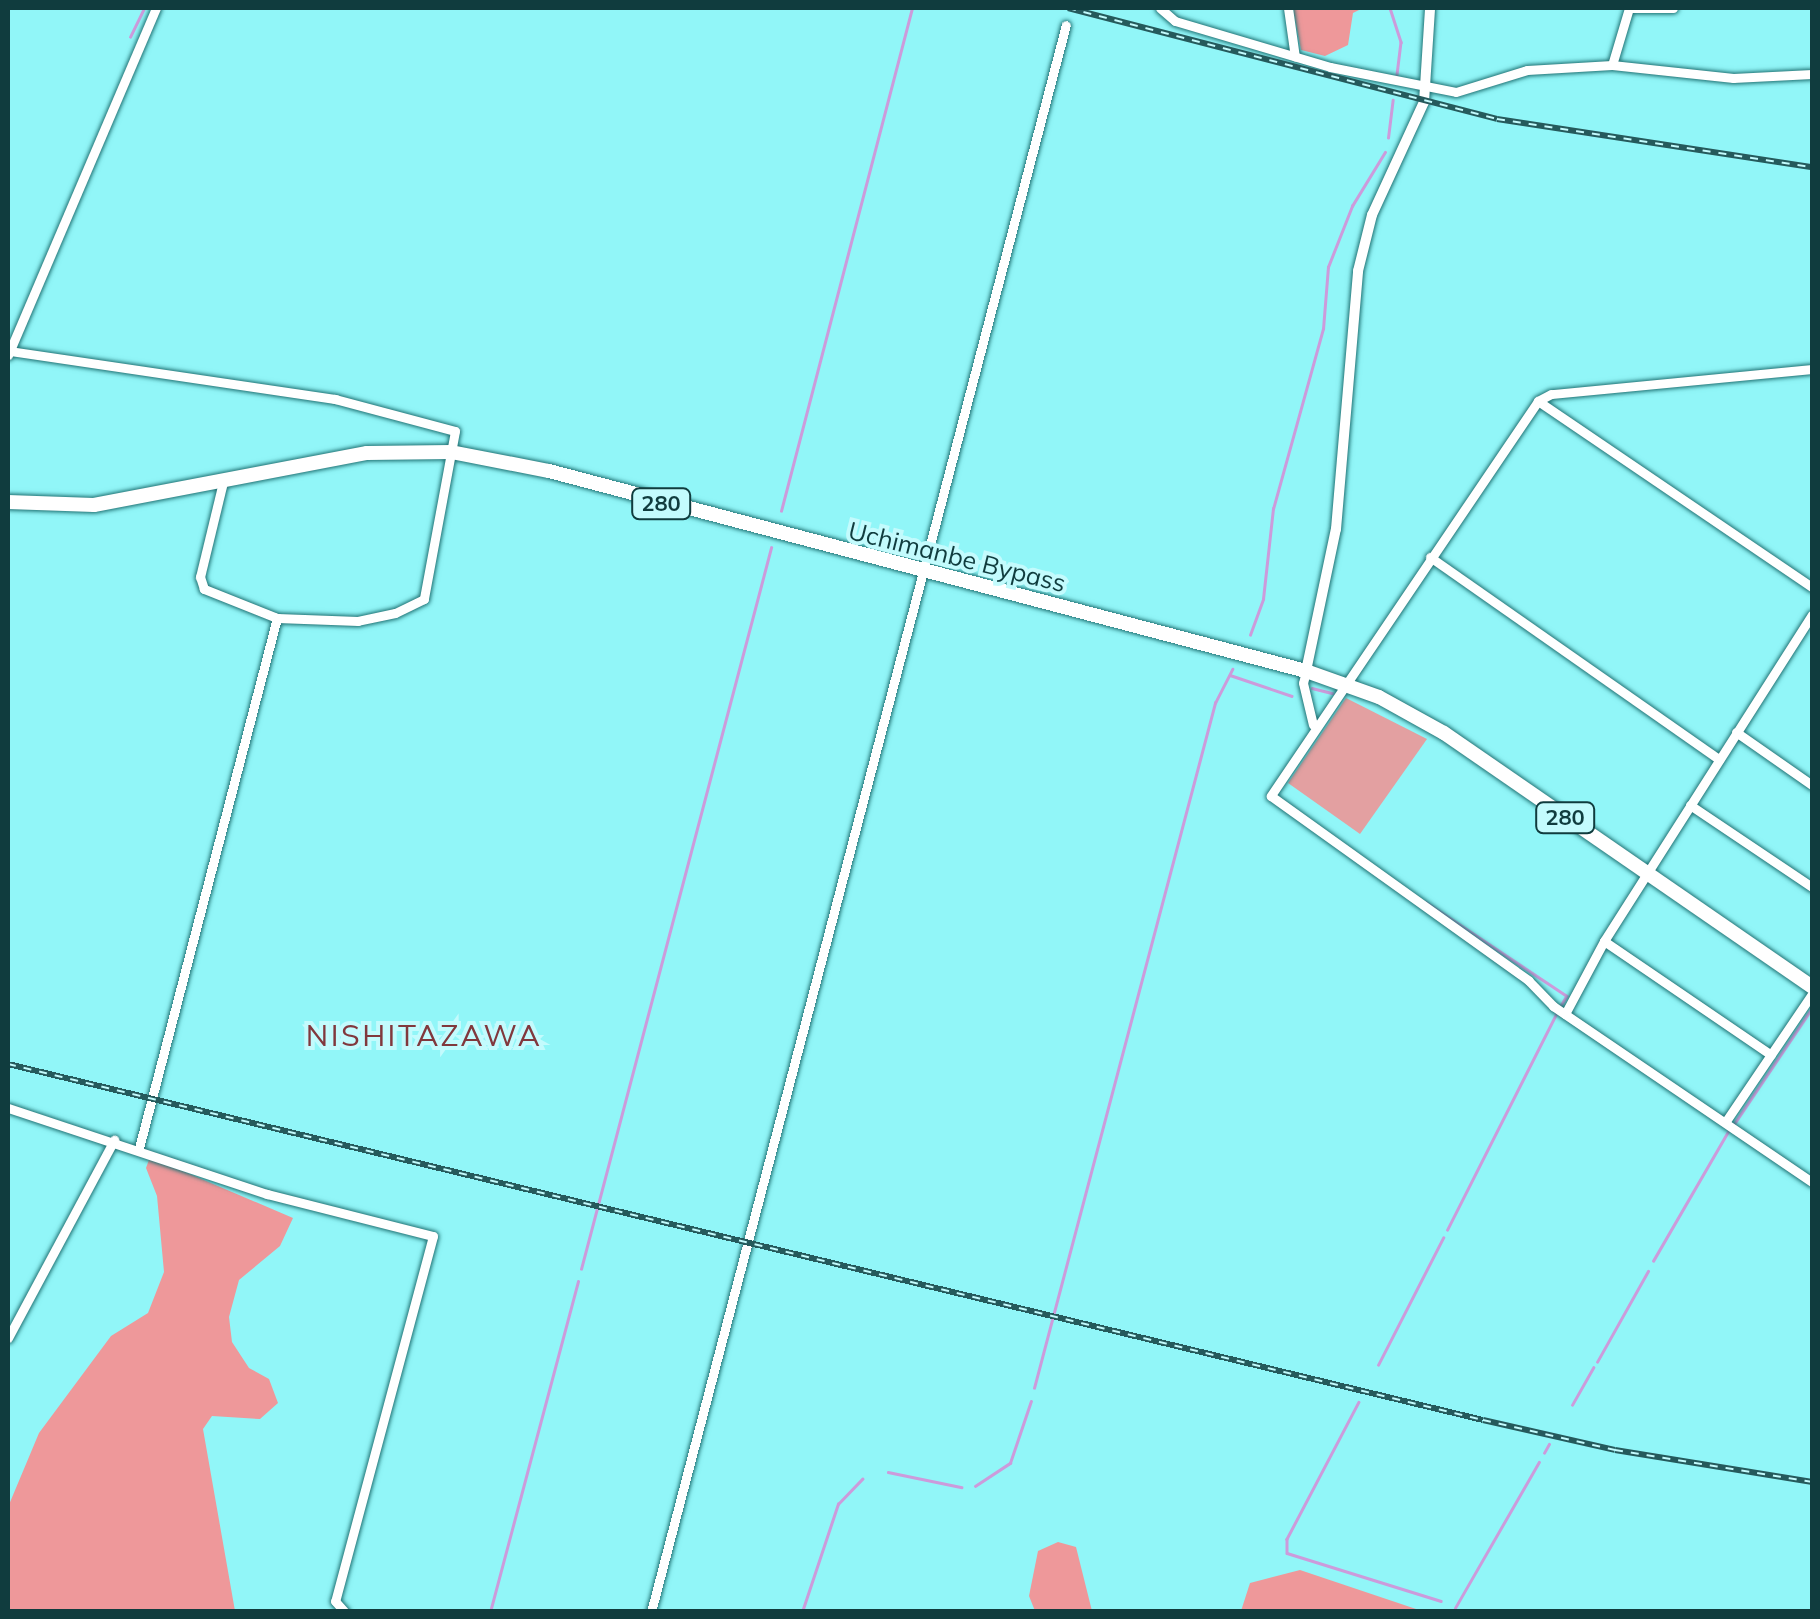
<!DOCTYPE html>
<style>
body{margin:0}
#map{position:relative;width:1820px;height:1619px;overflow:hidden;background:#91f6f8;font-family:Mulish,sans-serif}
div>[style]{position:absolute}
.green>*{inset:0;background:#e3a0a1}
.forest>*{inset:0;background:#ee989a}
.stream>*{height:2.5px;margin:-1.25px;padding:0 1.25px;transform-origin:1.25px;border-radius:1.25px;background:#cc9bdb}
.roads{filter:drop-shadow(0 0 2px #217375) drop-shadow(0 0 2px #217375)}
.minor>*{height:9px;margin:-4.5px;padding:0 4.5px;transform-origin:4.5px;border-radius:4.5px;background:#fff}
.tertiary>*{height:10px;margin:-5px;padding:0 5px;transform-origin:5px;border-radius:5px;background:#fff}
.trunk>*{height:14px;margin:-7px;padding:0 7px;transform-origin:7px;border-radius:7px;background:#fff}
.rail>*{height:6px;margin-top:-3px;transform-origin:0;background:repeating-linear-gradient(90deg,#c3fbfd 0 8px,#255a5c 0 16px);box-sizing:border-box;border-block:2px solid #255a5c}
span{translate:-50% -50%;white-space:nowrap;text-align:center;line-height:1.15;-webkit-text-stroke:8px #c3fbfd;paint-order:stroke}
.shield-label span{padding:2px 8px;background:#c3fbfd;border:2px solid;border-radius:8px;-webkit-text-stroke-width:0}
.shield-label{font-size:22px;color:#103c3e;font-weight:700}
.street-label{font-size:25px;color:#103c3e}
.quarter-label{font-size:30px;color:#81383d;letter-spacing:2.5px}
.frame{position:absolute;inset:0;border:10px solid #103c3e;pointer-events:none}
</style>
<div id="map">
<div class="green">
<div style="clip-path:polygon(1346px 698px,1427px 739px,1360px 834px,1288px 783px)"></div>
</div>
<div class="forest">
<div style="clip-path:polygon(1293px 8px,1363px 8px,1353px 13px,1348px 45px,1325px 56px,1301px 50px)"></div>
<div style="clip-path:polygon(150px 1157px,293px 1218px,280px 1246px,239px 1280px,229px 1317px,232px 1342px,249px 1368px,269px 1379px,278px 1403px,260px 1419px,212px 1416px,203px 1429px,235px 1611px,8px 1612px,8px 1507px,39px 1433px,111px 1336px,148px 1313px,164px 1272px,157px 1196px,146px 1168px)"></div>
<div style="clip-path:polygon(1058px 1542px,1076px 1547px,1092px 1611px,1035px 1611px,1029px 1596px,1038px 1551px)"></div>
<div style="clip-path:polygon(1300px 1570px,1422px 1611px,1241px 1611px,1250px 1583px)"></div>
</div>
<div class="stream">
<div style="left:1390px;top:8px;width:36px;rotate:72deg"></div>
<div style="left:1401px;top:42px;width:34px;rotate:97deg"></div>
<div style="left:130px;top:37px;width:32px;rotate:-64deg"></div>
<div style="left:1388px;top:138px;width:38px;rotate:-83deg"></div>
<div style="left:781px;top:511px;width:520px;rotate:-75.4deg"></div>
<div style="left:1250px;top:635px;width:38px;rotate:-70deg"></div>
<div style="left:1263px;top:599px;width:91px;rotate:-83.7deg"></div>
<div style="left:1273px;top:509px;width:187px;rotate:-74.5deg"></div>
<div style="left:1323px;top:329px;width:62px;rotate:-85.4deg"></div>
<div style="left:1328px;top:267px;width:66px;rotate:-68.5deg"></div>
<div style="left:1352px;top:206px;width:63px;rotate:-58.6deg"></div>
<div style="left:1230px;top:675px;width:65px;rotate:18.7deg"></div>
<div style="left:1312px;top:688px;width:21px;rotate:14deg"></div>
<div style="left:1426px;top:902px;width:169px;rotate:33.7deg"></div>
<div style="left:1567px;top:996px;width:12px;rotate:121deg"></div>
<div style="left:1734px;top:1124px;width:140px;rotate:-56.1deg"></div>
<div style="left:1447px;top:1230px;width:242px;rotate:-63.2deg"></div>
<div style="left:1653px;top:1261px;width:151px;rotate:-59.9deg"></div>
<div style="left:581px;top:1269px;width:746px;rotate:-75.24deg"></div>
<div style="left:1597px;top:1362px;width:104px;rotate:-60.7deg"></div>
<div style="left:1378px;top:1365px;width:143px;rotate:-62.9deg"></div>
<div style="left:1034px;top:1388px;width:709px;rotate:-75.2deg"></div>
<div style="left:1215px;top:703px;width:38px;rotate:-63deg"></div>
<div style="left:1359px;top:1402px;width:155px;rotate:117.7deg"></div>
<div style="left:1287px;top:1539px;width:14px;rotate:90deg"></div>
<div style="left:1287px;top:1553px;width:161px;rotate:17.3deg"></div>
<div style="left:1572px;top:1405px;width:43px;rotate:-60.4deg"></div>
<div style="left:1544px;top:1453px;width:10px;rotate:-61deg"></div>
<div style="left:888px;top:1472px;width:75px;rotate:11.6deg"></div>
<div style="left:975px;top:1486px;width:42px;rotate:-33.3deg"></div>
<div style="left:1010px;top:1463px;width:65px;rotate:-71.3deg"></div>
<div style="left:1455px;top:1608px;width:168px;rotate:-60.1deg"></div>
<div style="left:490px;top:1612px;width:342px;rotate:-75.1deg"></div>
<div style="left:802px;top:1612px;width:114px;rotate:-71.6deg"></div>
<div style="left:838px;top:1504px;width:35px;rotate:-46deg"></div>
</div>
<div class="roads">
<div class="minor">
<div style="left:1160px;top:8px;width:20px;rotate:41deg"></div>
<div style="left:1175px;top:21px;width:162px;rotate:16.5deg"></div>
<div style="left:1330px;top:67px;width:128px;rotate:11.2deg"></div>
<div style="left:1456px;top:92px;width:74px;rotate:-17.2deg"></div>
<div style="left:1527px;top:70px;width:85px;rotate:-3.4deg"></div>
<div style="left:1612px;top:65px;width:122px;rotate:6.1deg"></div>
<div style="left:1733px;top:78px;width:79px;rotate:-2.9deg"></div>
<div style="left:1288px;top:8px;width:49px;rotate:81.9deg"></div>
<div style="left:1629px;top:8px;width:44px"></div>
<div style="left:1612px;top:65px;width:59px;rotate:-73.4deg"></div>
<div style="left:10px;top:351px;width:329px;rotate:8.4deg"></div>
<div style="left:335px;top:399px;width:124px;rotate:14.9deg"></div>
<div style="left:455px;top:431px;width:171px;rotate:100.5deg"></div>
<div style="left:424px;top:599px;width:32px;rotate:154deg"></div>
<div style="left:395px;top:613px;width:38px;rotate:168deg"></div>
<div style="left:358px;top:621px;width:81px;rotate:-177.9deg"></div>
<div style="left:277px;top:618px;width:79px;rotate:-158.3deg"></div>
<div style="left:204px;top:589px;width:13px;rotate:-108deg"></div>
<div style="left:200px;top:577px;width:98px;rotate:-76.4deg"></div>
<div style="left:8px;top:355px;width:377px;rotate:-66.9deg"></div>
<div style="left:1812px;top:369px;width:262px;rotate:174.5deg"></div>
<div style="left:1551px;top:394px;width:15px;rotate:152deg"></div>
<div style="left:1538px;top:401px;width:477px;rotate:124.1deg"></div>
<div style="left:1271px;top:796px;width:317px;rotate:35.6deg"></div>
<div style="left:1529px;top:981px;width:35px;rotate:46deg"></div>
<div style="left:1553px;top:1006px;width:313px;rotate:34.2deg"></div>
<div style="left:1538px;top:401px;width:331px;rotate:34.2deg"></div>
<div style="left:1430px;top:557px;width:353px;rotate:35deg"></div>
<div style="left:1306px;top:671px;width:12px;rotate:104deg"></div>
<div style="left:1303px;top:683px;width:43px;rotate:76.6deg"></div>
<div style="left:1736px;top:732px;width:93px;rotate:34.9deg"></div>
<div style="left:1690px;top:805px;width:147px;rotate:33.9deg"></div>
<div style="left:1604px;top:941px;width:202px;rotate:34.3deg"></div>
<div style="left:1565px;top:1014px;width:83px;rotate:-61.9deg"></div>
<div style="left:1604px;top:941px;width:387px;rotate:-57.5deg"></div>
<div style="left:8px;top:1108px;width:273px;rotate:18.4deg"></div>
<div style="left:267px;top:1194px;width:171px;rotate:14.2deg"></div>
<div style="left:433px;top:1236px;width:378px;rotate:105deg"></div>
<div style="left:335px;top:1601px;width:15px;rotate:48deg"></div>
<div style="left:1726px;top:1121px;width:153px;rotate:-55.9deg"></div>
<div style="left:139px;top:1148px;width:548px;rotate:-75.41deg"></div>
<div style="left:8px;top:1338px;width:225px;rotate:-61.8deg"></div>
<div style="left:651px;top:1612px;width:1640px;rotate:-75.35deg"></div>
</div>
<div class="tertiary">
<div style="left:1306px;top:671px;width:145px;rotate:-78.1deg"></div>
<div style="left:1336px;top:529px;width:259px;rotate:-85.1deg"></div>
<div style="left:1358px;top:271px;width:58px;rotate:-76deg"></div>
<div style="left:1372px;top:215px;width:124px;rotate:-65.3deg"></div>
<div style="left:1424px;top:102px;width:94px;rotate:-86.3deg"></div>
</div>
<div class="trunk">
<div style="left:8px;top:502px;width:86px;rotate:2deg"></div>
<div style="left:94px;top:505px;width:278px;rotate:-10.8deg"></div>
<div style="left:367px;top:453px;width:84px;rotate:-0.7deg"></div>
<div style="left:451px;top:452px;width:100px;rotate:11deg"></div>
<div style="left:549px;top:471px;width:783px;rotate:14.8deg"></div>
<div style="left:1306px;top:671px;width:77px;rotate:19.6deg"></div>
<div style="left:1379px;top:697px;width:74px;rotate:29deg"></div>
<div style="left:1444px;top:733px;width:447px;rotate:34.6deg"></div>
</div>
</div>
<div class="rail">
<div style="left:1068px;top:8px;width:443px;rotate:14.5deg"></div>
<div style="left:1497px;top:119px;width:319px;rotate:8.7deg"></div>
<div style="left:8px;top:1064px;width:1517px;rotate:13.57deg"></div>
<div style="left:1483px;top:1420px;width:135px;rotate:12.8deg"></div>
<div style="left:1615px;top:1450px;width:200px;rotate:9.2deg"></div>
</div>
<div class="shield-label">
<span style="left:661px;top:504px">280</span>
<span style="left:1565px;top:818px">280</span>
</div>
<div class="street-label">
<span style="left:957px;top:557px;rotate:14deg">Uchimanbe Bypass</span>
</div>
<div class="quarter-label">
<span style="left:424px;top:1035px">NISHITAZAWA</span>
</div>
<div class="frame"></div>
</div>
